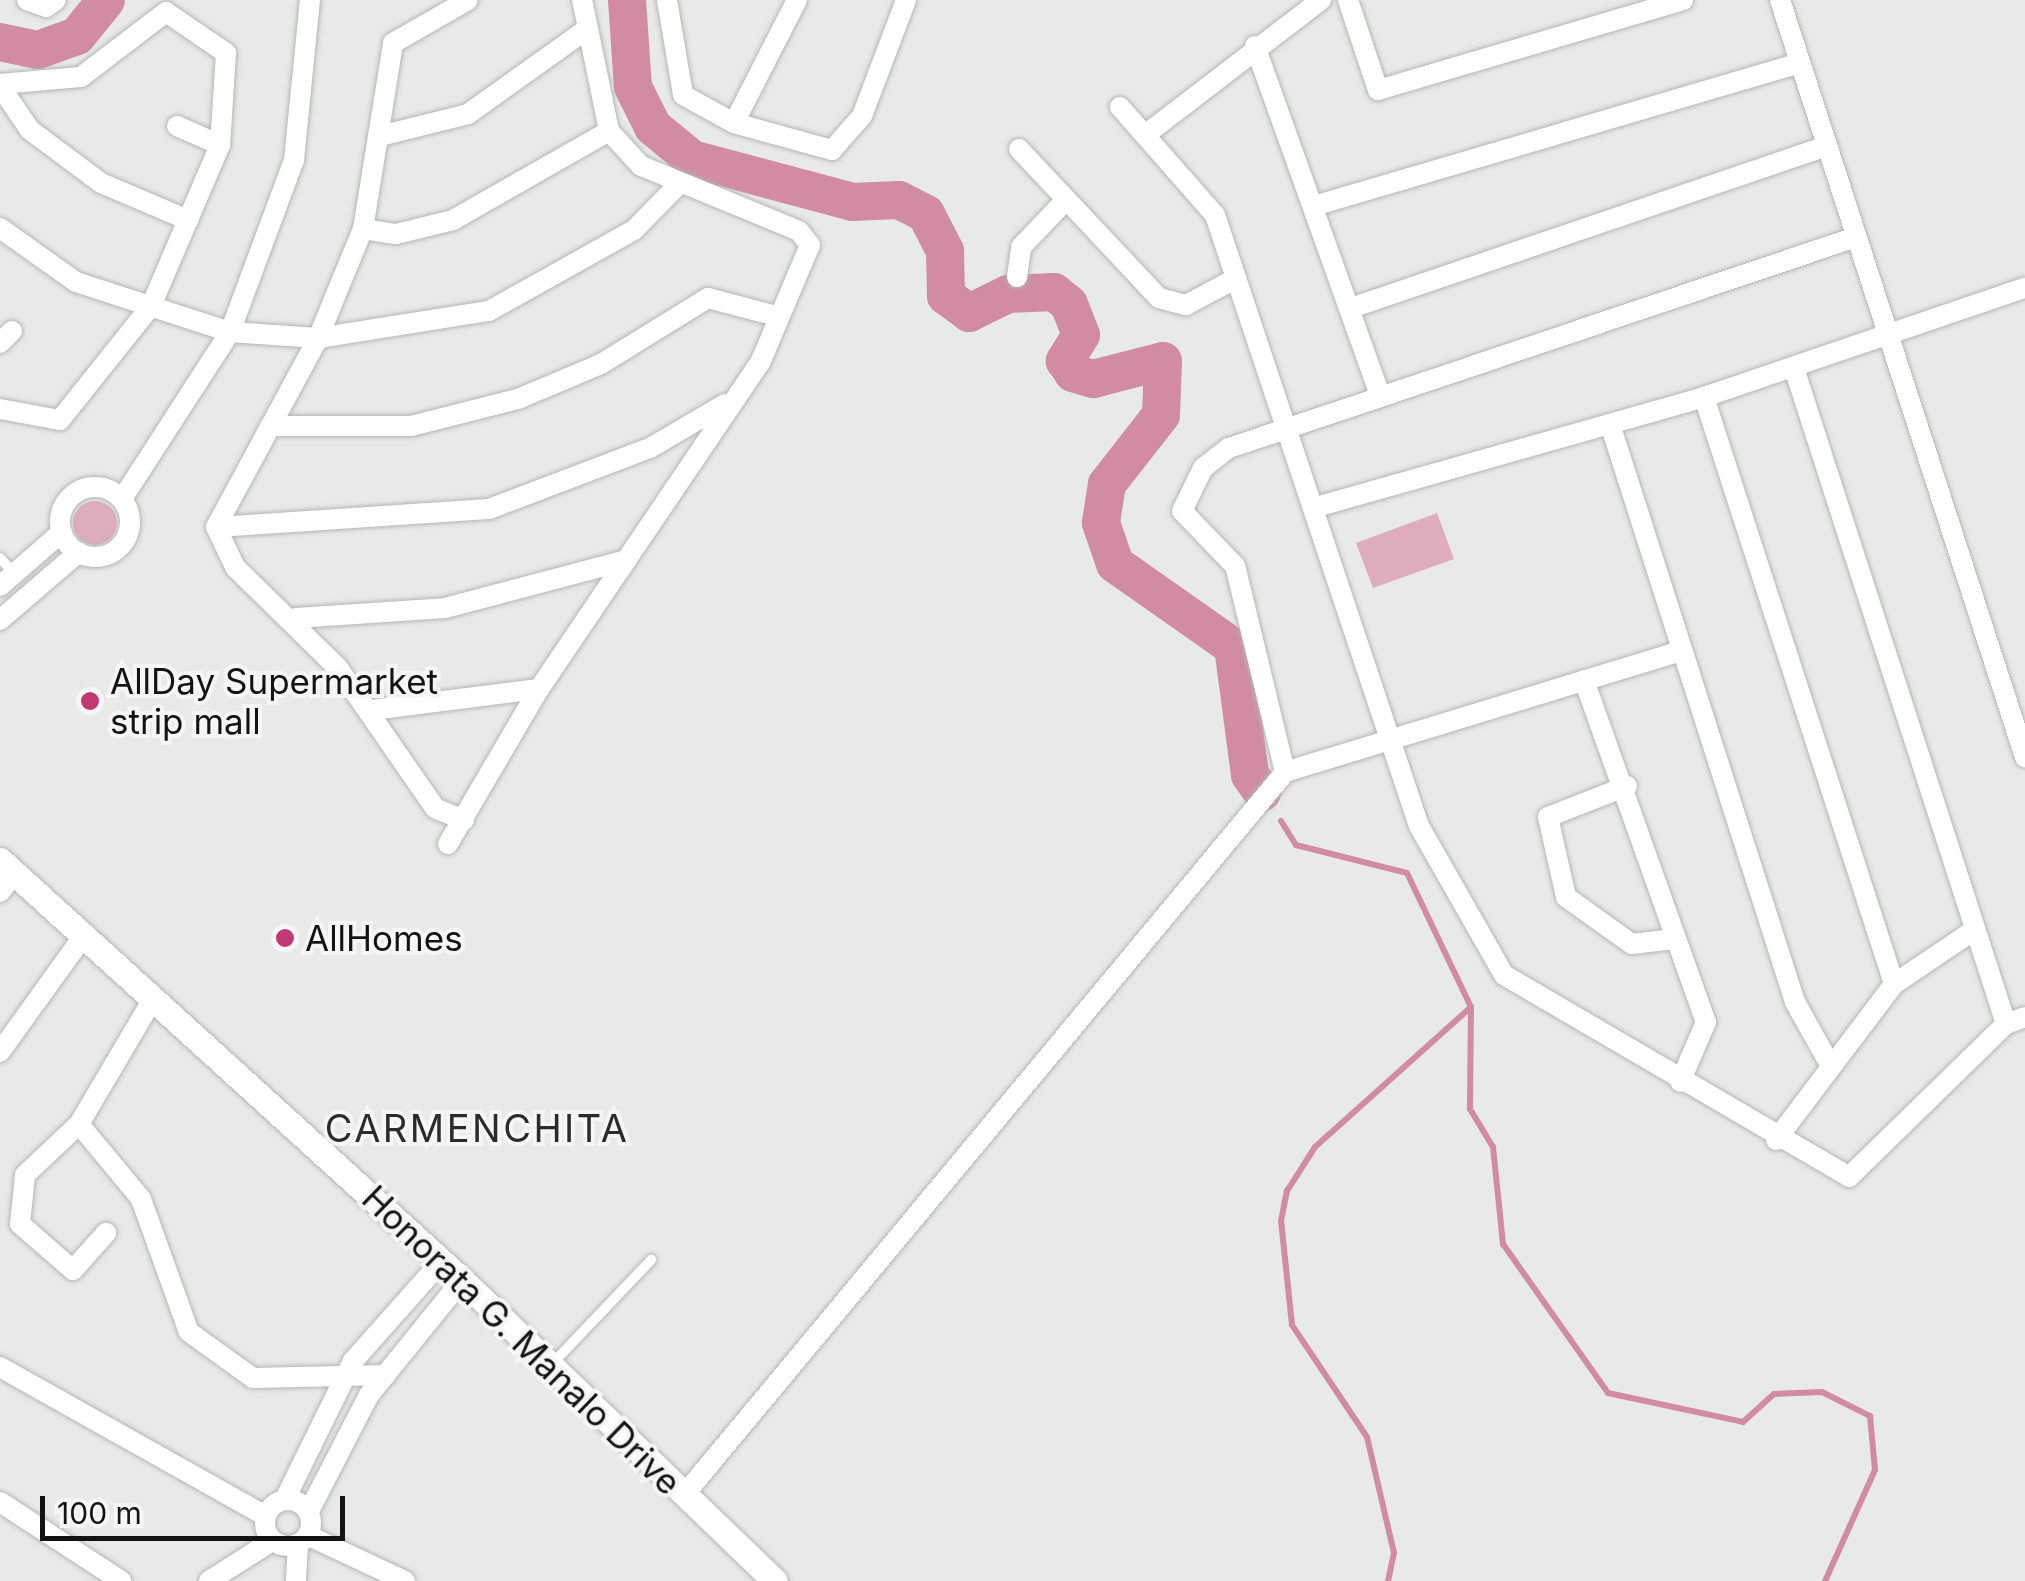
<!DOCTYPE html>
<style>
body{margin:0}
#map{position:relative;width:2025px;height:1581px;overflow:hidden;background:#e7eae7;font-family:Inter,sans-serif}
div>[style]{position:absolute}
.green>*{inset:0;background:#deacbc}
.round{border-radius:50%}
.stream>*{height:6px;margin:-3px;padding:0 3px;transform-origin:3px;border-radius:3px;background:#d18ca3}
.river>*{height:38px;margin:-19px;padding:0 19px;transform-origin:19px;border-radius:19px;background:#d18ca3}
.roads{filter:drop-shadow(0 0 2px #b4b7b4) drop-shadow(0 0 2px #b4b7b4)}
.service>*{height:10px;margin:-5px;padding:0 5px;transform-origin:5px;border-radius:5px;background:#fff}
.minor>*{height:20px;margin:-10px;padding:0 10px;transform-origin:10px;border-radius:10px;background:#fff}
.minor>.ring{margin:-10px;padding:0;box-sizing:content-box;background:none;border:20px solid #fff;border-radius:50%}
.tertiary>*{height:25px;margin:-12.5px;padding:0 12.5px;transform-origin:12.5px;border-radius:12.5px;background:#fff}
.dots>*{width:28px;height:28px;translate:-50% -50%;box-sizing:border-box;border:5px solid #f4f7f4;border-radius:50%}
span{translate:-50% -50%;white-space:nowrap;text-align:center;line-height:1.15;-webkit-text-stroke:8px #f4f7f4;paint-order:stroke}
.poi-label{font-size:35px;color:#121312}
.left{translate:0 -50%;text-align:left}
.street-label{font-size:35px;color:#121312}
.neighbourhood-label{font-size:38px;color:#2a2c2a;letter-spacing:2.5px}
.scale{position:absolute;left:40px;top:1496px;width:305px;height:45px;box-sizing:border-box;border:5px solid #121312;border-top:0;padding-left:12px;font-size:30px;line-height:35px;white-space:nowrap;color:#121312;-webkit-text-stroke:8px #f4f7f4;paint-order:stroke}
</style>
<div id="map">
<div class="green">
<div class="round" style="left:73px;top:501px;width:44px;height:44px"></div>
<div style="clip-path:polygon(1437px 513px,1454px 559px,1373px 588px,1356px 543px)"></div>
</div>
<div class="stream">
<div style="left:1281px;top:821px;width:28px;rotate:58deg"></div>
<div style="left:1296px;top:845px;width:114px;rotate:14.2deg"></div>
<div style="left:1407px;top:873px;width:148px;rotate:64.5deg"></div>
<div style="left:1471px;top:1007px;width:102px;rotate:90.6deg"></div>
<div style="left:1470px;top:1109px;width:44px;rotate:58.8deg"></div>
<div style="left:1493px;top:1147px;width:98px;rotate:84.1deg"></div>
<div style="left:1503px;top:1244px;width:182px;rotate:54.8deg"></div>
<div style="left:1608px;top:1393px;width:138px;rotate:12.1deg"></div>
<div style="left:1743px;top:1422px;width:42px;rotate:-42.1deg"></div>
<div style="left:1774px;top:1394px;width:48px;rotate:-2.4deg"></div>
<div style="left:1822px;top:1392px;width:54px;rotate:26.6deg"></div>
<div style="left:1870px;top:1416px;width:54px;rotate:84.7deg"></div>
<div style="left:1875px;top:1470px;width:122px;rotate:114.2deg"></div>
<div style="left:1388px;top:1581px;width:29px;rotate:-78deg"></div>
<div style="left:1394px;top:1553px;width:119px;rotate:-103.1deg"></div>
<div style="left:1367px;top:1437px;width:135px;rotate:-123.8deg"></div>
<div style="left:1292px;top:1325px;width:105px;rotate:-96deg"></div>
<div style="left:1281px;top:1221px;width:31px;rotate:-79deg"></div>
<div style="left:1287px;top:1191px;width:52px;rotate:-57.5deg"></div>
<div style="left:1315px;top:1147px;width:208px;rotate:-41.9deg"></div>
</div>
<div class="river">
<div style="left:627px;top:0;width:87px;rotate:86.1deg"></div>
<div style="left:633px;top:87px;width:45px;rotate:63.4deg"></div>
<div style="left:653px;top:127px;width:50px;rotate:39.4deg"></div>
<div style="left:692px;top:159px;width:166px;rotate:15deg"></div>
<div style="left:852px;top:202px;width:47px;rotate:-2.4deg"></div>
<div style="left:899px;top:200px;width:30px;rotate:27deg"></div>
<div style="left:926px;top:214px;width:42px;rotate:62.8deg"></div>
<div style="left:945px;top:251px;width:45px;rotate:88.7deg"></div>
<div style="left:946px;top:296px;width:29px;rotate:36deg"></div>
<div style="left:969px;top:313px;width:43px;rotate:-26deg"></div>
<div style="left:1008px;top:294px;width:46px;rotate:-2.5deg"></div>
<div style="left:1054px;top:292px;width:19px;rotate:39deg"></div>
<div style="left:1069px;top:304px;width:33px;rotate:69deg"></div>
<div style="left:1081px;top:335px;width:31px;rotate:122deg"></div>
<div style="left:1065px;top:361px;width:14px;rotate:56deg"></div>
<div style="left:1073px;top:373px;width:21px;rotate:17deg"></div>
<div style="left:1093px;top:379px;width:72px;rotate:-14.4deg"></div>
<div style="left:1163px;top:361px;width:54px;rotate:92.1deg"></div>
<div style="left:1161px;top:415px;width:88px;rotate:128deg"></div>
<div style="left:1107px;top:484px;width:39px;rotate:99deg"></div>
<div style="left:1101px;top:523px;width:43px;rotate:71.1deg"></div>
<div style="left:1115px;top:564px;width:144px;rotate:35.1deg"></div>
<div style="left:1233px;top:647px;width:129px;rotate:82.4deg"></div>
<div style="left:1250px;top:775px;width:21px;rotate:55deg"></div>
<div style="left:0;top:42px;width:39px;rotate:12deg"></div>
<div style="left:38px;top:50px;width:41px;rotate:-19.7deg"></div>
<div style="left:77px;top:36px;width:46px;rotate:-51.1deg"></div>
</div>
<div class="roads">
<div class="service">
<div style="left:0;top:558px;width:21px;rotate:47deg"></div>
<div style="left:552px;top:1364px;width:144px;rotate:-46.4deg"></div>
</div>
<div class="minor">
<div style="left:27px;top:0;width:20px;rotate:20deg"></div>
<div style="left:46px;top:7px;width:12px;rotate:-35deg"></div>
<div style="left:667px;top:0;width:96px;rotate:80.4deg"></div>
<div style="left:683px;top:95px;width:58px;rotate:28.8deg"></div>
<div style="left:734px;top:123px;width:102px;rotate:15.4deg"></div>
<div style="left:832px;top:150px;width:45px;rotate:-48.6deg"></div>
<div style="left:862px;top:116px;width:124px;rotate:-69.2deg"></div>
<div style="left:1348px;top:0;width:95px;rotate:71.6deg"></div>
<div style="left:1378px;top:90px;width:318px;rotate:-16.4deg"></div>
<div style="left:1780px;top:0;width:796px;rotate:72.07deg"></div>
<div style="left:1255px;top:46px;width:372px;rotate:70.3deg"></div>
<div style="left:0;top:84px;width:81px;rotate:-4.9deg"></div>
<div style="left:81px;top:77px;width:107px;rotate:-37.4deg"></div>
<div style="left:166px;top:12px;width:73px;rotate:34.3deg"></div>
<div style="left:226px;top:53px;width:92px;rotate:93.7deg"></div>
<div style="left:220px;top:145px;width:175px;rotate:113.2deg"></div>
<div style="left:151px;top:306px;width:146px;rotate:128.6deg"></div>
<div style="left:60px;top:420px;width:61px;rotate:-169.6deg"></div>
<div style="left:0;top:86px;width:53px;rotate:55.7deg"></div>
<div style="left:30px;top:130px;width:89px;rotate:36.7deg"></div>
<div style="left:101px;top:183px;width:95px;rotate:23deg"></div>
<div style="left:1120px;top:107px;width:144px;rotate:48.7deg"></div>
<div style="left:1215px;top:215px;width:644px;rotate:71.54deg"></div>
<div style="left:1419px;top:826px;width:172px;rotate:60.3deg"></div>
<div style="left:1504px;top:975px;width:400px;rotate:30.3deg"></div>
<div style="left:1849px;top:1177px;width:219px;rotate:-44.3deg"></div>
<div style="left:2006px;top:1024px;width:20px;rotate:-20deg"></div>
<div style="left:734px;top:123px;width:138px;rotate:-62.9deg"></div>
<div style="left:177px;top:126px;width:47px;rotate:23.8deg"></div>
<div style="left:384px;top:135px;width:87px;rotate:-14deg"></div>
<div style="left:468px;top:114px;width:146px;rotate:-35.5deg"></div>
<div style="left:1145px;top:135px;width:222px;rotate:-37.5deg"></div>
<div style="left:1019px;top:149px;width:204px;rotate:46.8deg"></div>
<div style="left:1159px;top:298px;width:28px;rotate:15deg"></div>
<div style="left:1186px;top:305px;width:53px;rotate:-28deg"></div>
<div style="left:1317px;top:205px;width:503px;rotate:-16.38deg"></div>
<div style="left:0;top:228px;width:93px;rotate:35.4deg"></div>
<div style="left:76px;top:282px;width:162px;rotate:18deg"></div>
<div style="left:230px;top:332px;width:88px;rotate:3.9deg"></div>
<div style="left:318px;top:338px;width:173px;rotate:-9deg"></div>
<div style="left:489px;top:311px;width:166px;rotate:-29.2deg"></div>
<div style="left:634px;top:230px;width:66px;rotate:-45.6deg"></div>
<div style="left:363px;top:229px;width:33px;rotate:9deg"></div>
<div style="left:396px;top:234px;width:59px;rotate:-13.8deg"></div>
<div style="left:453px;top:220px;width:180px;rotate:-29.7deg"></div>
<div style="left:1017px;top:277px;width:30px;rotate:-82deg"></div>
<div style="left:1021px;top:247px;width:64px;rotate:-46.3deg"></div>
<div style="left:1351px;top:308px;width:503px;rotate:-18.8deg"></div>
<div style="left:0;top:343px;width:17px;rotate:-45deg"></div>
<div style="left:1794px;top:368px;width:689px;rotate:72.09deg"></div>
<div style="left:1704px;top:397px;width:617px;rotate:72.06deg"></div>
<div style="left:1610px;top:424px;width:607px;rotate:72.25deg"></div>
<div style="left:1795px;top:1002px;width:68px;rotate:60.8deg"></div>
<div style="left:270px;top:426px;width:141px"></div>
<div style="left:411px;top:426px;width:110px;rotate:-14.2deg"></div>
<div style="left:518px;top:399px;width:90px;rotate:-22.9deg"></div>
<div style="left:601px;top:364px;width:126px;rotate:-31.7deg"></div>
<div style="left:708px;top:298px;width:74px;rotate:14.8deg"></div>
<div class="ring" style="left:60px;top:487px;width:50px;height:50px"></div>
<div style="left:122px;top:499px;width:199px;rotate:-57.1deg"></div>
<div style="left:230px;top:332px;width:184px;rotate:-69.6deg"></div>
<div style="left:294px;top:160px;width:161px;rotate:-84.3deg"></div>
<div style="left:1313px;top:508px;width:406px;rotate:-15.8deg"></div>
<div style="left:1704px;top:397px;width:339px;rotate:-18.8deg"></div>
<div style="left:216px;top:527px;width:274px;rotate:-3.8deg"></div>
<div style="left:489px;top:509px;width:172px;rotate:-20.8deg"></div>
<div style="left:650px;top:448px;width:87px;rotate:-30.4deg"></div>
<div style="left:0;top:586px;width:82px;rotate:-41.1deg"></div>
<div style="left:296px;top:618px;width:149px;rotate:-3.8deg"></div>
<div style="left:445px;top:608px;width:188px;rotate:-14.8deg"></div>
<div style="left:0;top:620px;width:104px;rotate:-40.7deg"></div>
<div style="left:1584px;top:680px;width:363px;rotate:70.4deg"></div>
<div style="left:1706px;top:1022px;width:65px;rotate:113.4deg"></div>
<div style="left:372px;top:710px;width:168px;rotate:-7.2deg"></div>
<div style="left:1285px;top:772px;width:212px;rotate:-103.6deg"></div>
<div style="left:1235px;top:566px;width:76px;rotate:-133.9deg"></div>
<div style="left:1182px;top:511px;width:48px;rotate:-64deg"></div>
<div style="left:1203px;top:468px;width:33px;rotate:-38deg"></div>
<div style="left:1229px;top:448px;width:662px;rotate:-18.6deg"></div>
<div style="left:1627px;top:786px;width:85px;rotate:158.6deg"></div>
<div style="left:1548px;top:817px;width:82px;rotate:77.3deg"></div>
<div style="left:1566px;top:897px;width:81px;rotate:35.5deg"></div>
<div style="left:1632px;top:944px;width:42px;rotate:-6.8deg"></div>
<div style="left:464px;top:820px;width:31px;rotate:-158deg"></div>
<div style="left:435px;top:808px;width:170px;rotate:-124.7deg"></div>
<div style="left:338px;top:668px;width:144px;rotate:-135.6deg"></div>
<div style="left:235px;top:567px;width:44px;rotate:-115.4deg"></div>
<div style="left:216px;top:527px;width:215px;rotate:-61.6deg"></div>
<div style="left:318px;top:338px;width:118px;rotate:-67.6deg"></div>
<div style="left:363px;top:229px;width:188px;rotate:-80.8deg"></div>
<div style="left:393px;top:43px;width:86px;rotate:-29.8deg"></div>
<div style="left:448px;top:844px;width:180px;rotate:-59.6deg"></div>
<div style="left:539px;top:689px;width:394px;rotate:-55.9deg"></div>
<div style="left:760px;top:363px;width:128px;rotate:-67deg"></div>
<div style="left:810px;top:245px;width:18px;rotate:-128deg"></div>
<div style="left:799px;top:231px;width:171px;rotate:-157.6deg"></div>
<div style="left:641px;top:166px;width:47px;rotate:-132.4deg"></div>
<div style="left:609px;top:131px;width:134px;rotate:-101.6deg"></div>
<div style="left:0;top:892px;width:24px;rotate:-52deg"></div>
<div style="left:153px;top:999px;width:145px;rotate:120.6deg"></div>
<div style="left:79px;top:1124px;width:97px;rotate:50.4deg"></div>
<div style="left:141px;top:1199px;width:141px;rotate:70.2deg"></div>
<div style="left:189px;top:1332px;width:79px;rotate:35.7deg"></div>
<div style="left:253px;top:1378px;width:133px;rotate:-1.3deg"></div>
<div style="left:0;top:1052px;width:144px;rotate:-54.3deg"></div>
<div style="left:79px;top:1124px;width:74px;rotate:136.6deg"></div>
<div style="left:25px;top:1175px;width:49px;rotate:95.8deg"></div>
<div style="left:20px;top:1224px;width:70px;rotate:41deg"></div>
<div style="left:73px;top:1270px;width:50px;rotate:-48.3deg"></div>
<div style="left:1776px;top:1140px;width:196px;rotate:-52.9deg"></div>
<div style="left:1894px;top:984px;width:97px;rotate:-34deg"></div>
<div style="left:0;top:1367px;width:304px;rotate:29.3deg"></div>
<div style="left:684px;top:1495px;width:940px;rotate:-50.26deg"></div>
<div style="left:1285px;top:772px;width:413px;rotate:-17deg"></div>
<div style="left:285px;top:1499px;width:154px;rotate:-63.8deg"></div>
<div style="left:353px;top:1361px;width:132px;rotate:-48.4deg"></div>
<div class="ring" style="left:265px;top:1500px;width:26px;height:26px"></div>
<div style="left:0;top:1502px;width:145px;rotate:33.1deg"></div>
<div style="left:309px;top:1511px;width:131px;rotate:-62.7deg"></div>
<div style="left:369px;top:1395px;width:148px;rotate:-51deg"></div>
<div style="left:309px;top:1536px;width:106px;rotate:25.1deg"></div>
<div style="left:209px;top:1581px;width:75px;rotate:-32.4deg"></div>
<div style="left:296px;top:1581px;width:36px;rotate:-87deg"></div>
</div>
<div class="tertiary">
<div style="left:0;top:860px;width:624px;rotate:42.27deg"></div>
<div style="left:462px;top:1280px;width:434px;rotate:43.9deg"></div>
</div>
</div>
<div class="dots">
<div style="left:90px;top:701px;background:#c13875"></div>
<div style="left:285px;top:938px;background:#c13875"></div>
</div>
<div class="poi-label">
<span class="left" style="left:110px;top:701px">AllDay Supermarket<br>strip mall</span>
<span class="left" style="left:305px;top:938px">AllHomes</span>
</div>
<div class="street-label">
<span style="left:522px;top:1340px;rotate:44deg">Honorata G. Manalo Drive</span>
</div>
<div class="neighbourhood-label">
<span style="left:477px;top:1129px">CARMENCHITA</span>
</div>
<div class="scale">100 m</div>
</div>
